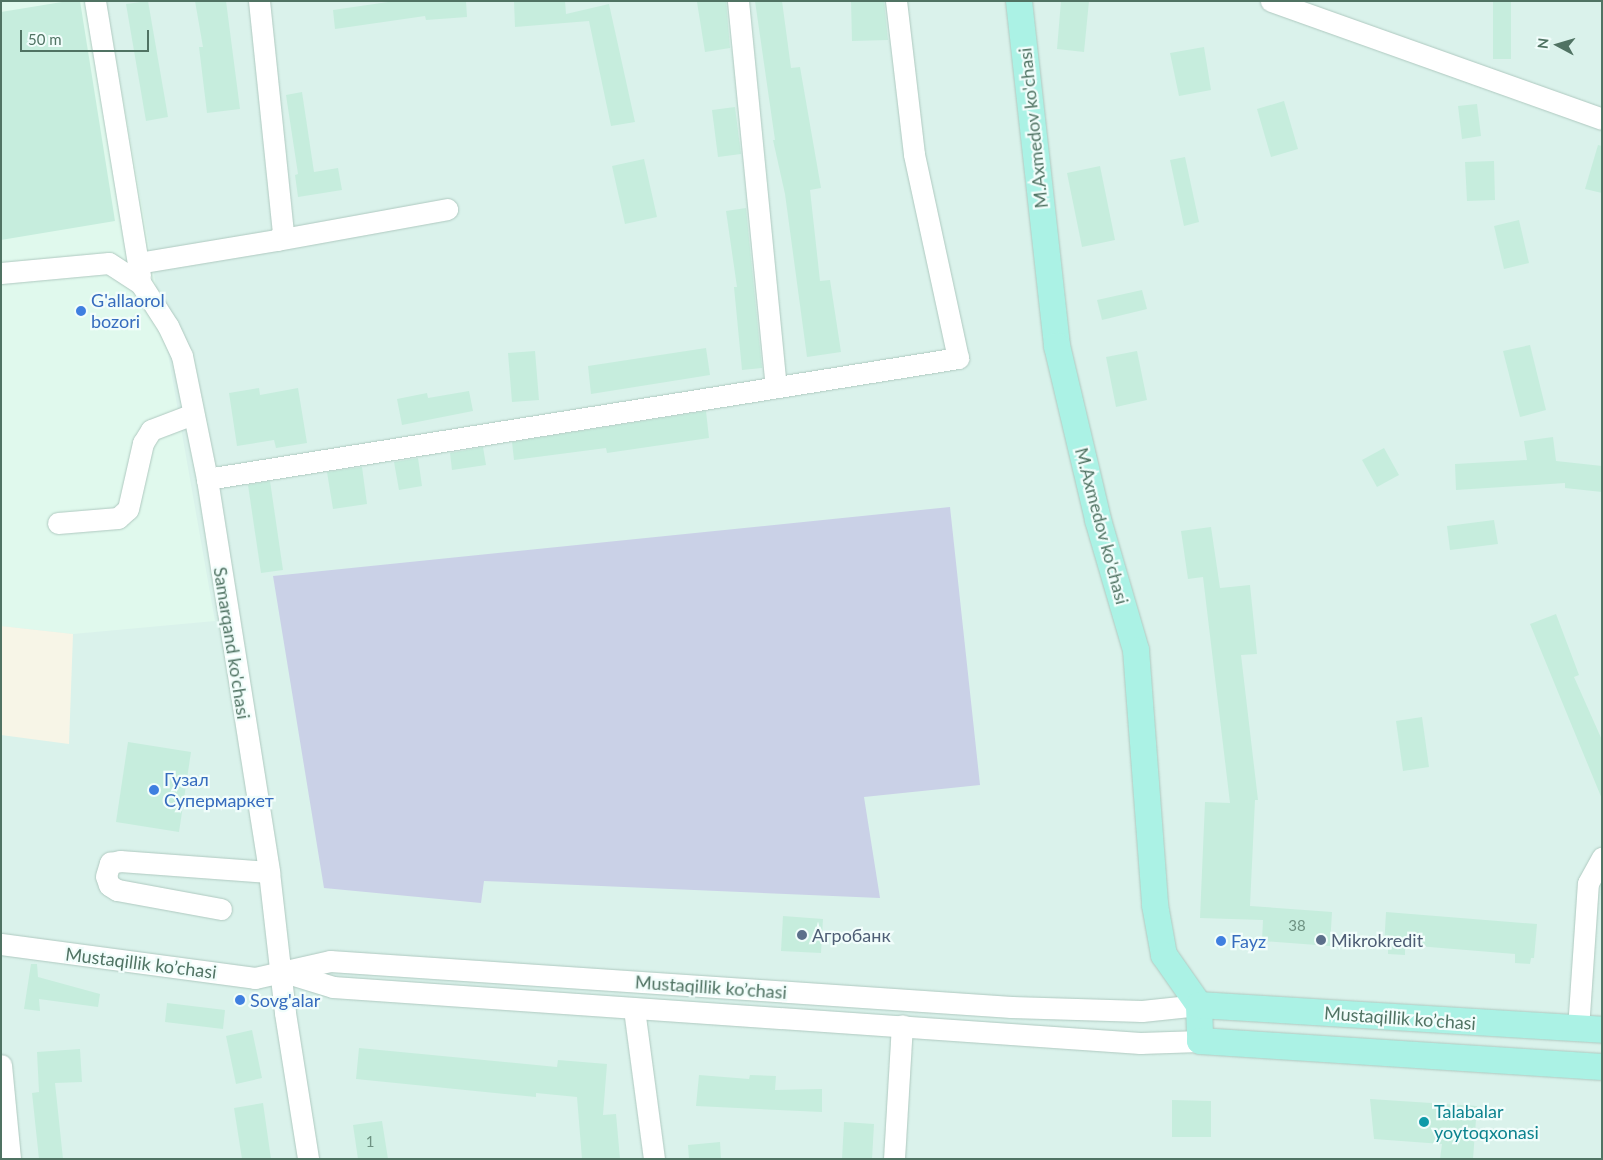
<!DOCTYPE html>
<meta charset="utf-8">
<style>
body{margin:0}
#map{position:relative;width:1603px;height:1160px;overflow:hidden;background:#ebfbf8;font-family:Lato,sans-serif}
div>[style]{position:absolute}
.residential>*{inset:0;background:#daf2eb}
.commercial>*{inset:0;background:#e0f9ed}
.education>*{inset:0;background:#f7f5e7}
.green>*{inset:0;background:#cad1e7}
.building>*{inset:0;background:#c6eddd}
.roads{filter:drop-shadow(0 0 1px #afc9c0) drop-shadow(0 0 1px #afc9c0)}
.minor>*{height:21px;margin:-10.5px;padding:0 10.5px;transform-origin:10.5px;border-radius:10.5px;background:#fff}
.major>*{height:26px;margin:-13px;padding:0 13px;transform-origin:13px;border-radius:13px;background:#abf2e5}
.dots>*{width:14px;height:14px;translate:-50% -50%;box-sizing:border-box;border:2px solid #f1fdfb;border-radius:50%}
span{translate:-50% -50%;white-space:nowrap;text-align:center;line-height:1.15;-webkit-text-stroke:4.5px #f1fdfb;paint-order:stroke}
.number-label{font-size:15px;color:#6e9282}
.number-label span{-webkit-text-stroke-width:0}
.street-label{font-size:18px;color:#507363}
.shop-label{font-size:18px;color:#366cbe}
.left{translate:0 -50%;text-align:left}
.service-label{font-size:18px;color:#4e5e75}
.culture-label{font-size:18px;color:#0d838f}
.frame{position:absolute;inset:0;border:2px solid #507363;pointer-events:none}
.north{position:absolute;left:1533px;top:20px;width:50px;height:50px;-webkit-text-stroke:4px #f1fdfb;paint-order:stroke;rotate:276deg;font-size:14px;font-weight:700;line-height:20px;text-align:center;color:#507363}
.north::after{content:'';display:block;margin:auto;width:18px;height:22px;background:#507363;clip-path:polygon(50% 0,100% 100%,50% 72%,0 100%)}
.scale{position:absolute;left:20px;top:30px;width:129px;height:22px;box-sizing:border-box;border:2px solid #507363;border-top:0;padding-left:6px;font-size:15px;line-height:18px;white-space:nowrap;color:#507363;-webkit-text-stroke:4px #f1fdfb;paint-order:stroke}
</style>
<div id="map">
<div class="residential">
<div style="clip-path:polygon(1px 1px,1602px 1px,1602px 1159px,1px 1159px)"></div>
</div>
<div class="commercial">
<div style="clip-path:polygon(1px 1px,106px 1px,215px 621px,73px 634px,1px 626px)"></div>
</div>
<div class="education">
<div style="clip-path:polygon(1px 626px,73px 634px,69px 744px,1px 735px)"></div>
</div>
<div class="green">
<div style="clip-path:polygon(950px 507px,980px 785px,864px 797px,880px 898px,484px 881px,481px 903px,324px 888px,273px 576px)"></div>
</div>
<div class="building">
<div style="clip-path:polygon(68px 1px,80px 1px,115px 221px,1px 240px,1px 12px)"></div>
<div style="clip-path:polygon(148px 1px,168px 117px,146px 121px,126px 4px)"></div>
<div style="clip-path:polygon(195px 1px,226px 1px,240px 109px,207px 113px,199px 47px,203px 47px)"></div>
<div style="clip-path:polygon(395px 1px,466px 1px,467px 17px,426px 20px,425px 16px,335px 29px,333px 10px)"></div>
<div style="clip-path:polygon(514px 1px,565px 1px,566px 14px,609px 4px,635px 122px,611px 126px,589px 21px,515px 27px)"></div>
<div style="clip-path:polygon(704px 1px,726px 1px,730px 48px,705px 52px,697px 2px)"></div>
<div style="clip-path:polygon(755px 1px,782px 1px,791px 68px,800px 67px,821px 188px,810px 190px,820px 281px,830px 280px,841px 352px,807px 357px,785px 194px,773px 140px,775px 140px)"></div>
<div style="clip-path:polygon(851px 1px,884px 1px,888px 40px,852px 41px)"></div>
<div style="clip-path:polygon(1061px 1px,1089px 1px,1084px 52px,1057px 49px)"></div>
<div style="clip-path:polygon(1493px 2px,1511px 2px,1511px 59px,1493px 59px)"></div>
<div style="clip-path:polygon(1204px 47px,1211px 90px,1179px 96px,1170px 53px)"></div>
<div style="clip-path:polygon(302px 92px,314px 172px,338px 168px,342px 190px,298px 197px,295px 175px,298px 174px,286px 95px)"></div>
<div style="clip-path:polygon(1284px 101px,1298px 149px,1271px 157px,1257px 109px)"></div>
<div style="clip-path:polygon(1477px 104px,1481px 136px,1462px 139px,1458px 106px)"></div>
<div style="clip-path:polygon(735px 107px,741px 154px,718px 157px,712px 110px)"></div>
<div style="clip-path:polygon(1598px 145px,1602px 146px,1602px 193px,1585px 189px)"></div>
<div style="clip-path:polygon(1185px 157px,1199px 222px,1184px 226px,1170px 160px)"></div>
<div style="clip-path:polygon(644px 159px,657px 217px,625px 224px,612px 166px)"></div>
<div style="clip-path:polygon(1494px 161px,1495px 200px,1467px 201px,1465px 162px)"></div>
<div style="clip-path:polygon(1100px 166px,1115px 240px,1082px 247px,1067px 173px)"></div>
<div style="clip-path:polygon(746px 208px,762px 368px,742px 370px,734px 287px,737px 287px,726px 211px)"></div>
<div style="clip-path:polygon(1519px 220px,1529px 263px,1504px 269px,1494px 226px)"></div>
<div style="clip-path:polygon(1142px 290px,1147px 309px,1102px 320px,1097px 300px)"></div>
<div style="clip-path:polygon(1530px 345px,1546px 410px,1520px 417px,1503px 351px)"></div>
<div style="clip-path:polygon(706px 348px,710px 375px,591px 394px,588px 366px)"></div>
<div style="clip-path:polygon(535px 351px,539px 400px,512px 402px,508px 353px)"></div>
<div style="clip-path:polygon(1137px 351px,1147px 400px,1116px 407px,1106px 357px)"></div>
<div style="clip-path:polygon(259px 388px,260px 395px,298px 388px,307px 443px,276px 448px,274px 440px,237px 446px,229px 393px)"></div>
<div style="clip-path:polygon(469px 391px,473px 411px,402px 425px,397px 399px,427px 393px,428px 398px)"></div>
<div style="clip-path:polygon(706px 411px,709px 438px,607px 453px,606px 448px,514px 460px,512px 442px)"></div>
<div style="clip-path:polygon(1553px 437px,1556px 461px,1602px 466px,1602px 492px,1565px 488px,1565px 483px,1456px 490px,1455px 464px,1527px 460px,1524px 441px)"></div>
<div style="clip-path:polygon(483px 447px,486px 465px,452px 470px,450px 453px)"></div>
<div style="clip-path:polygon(1384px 448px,1399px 475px,1377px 487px,1362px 460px)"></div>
<div style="clip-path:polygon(418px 458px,422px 486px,399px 490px,394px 462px)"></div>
<div style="clip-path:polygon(362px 467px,367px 504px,333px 509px,327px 472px)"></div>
<div style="clip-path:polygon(270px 481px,283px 570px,261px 573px,248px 485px)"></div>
<div style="clip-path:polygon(1494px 520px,1498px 544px,1450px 550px,1447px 526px)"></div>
<div style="clip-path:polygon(1211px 527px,1220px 588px,1250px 585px,1257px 654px,1241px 655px,1258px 800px,1255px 800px,1250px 906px,1332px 912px,1330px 946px,1262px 941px,1263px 920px,1200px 918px,1205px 802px,1230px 803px,1203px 577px,1188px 579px,1181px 531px)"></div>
<div style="clip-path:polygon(1556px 614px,1579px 675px,1574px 677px,1602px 740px,1602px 799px,1530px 624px)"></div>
<div style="clip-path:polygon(1422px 717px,1429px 767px,1403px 771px,1396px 721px)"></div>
<div style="clip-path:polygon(128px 742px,191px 752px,179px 832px,116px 822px)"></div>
<div style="clip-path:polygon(1386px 912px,1537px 924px,1534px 958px,1531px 958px,1530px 964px,1515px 963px,1515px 954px,1405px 945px,1405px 955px,1388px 954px,1388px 948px,1384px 948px)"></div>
<div style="clip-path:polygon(783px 916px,823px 919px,821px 953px,781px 951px)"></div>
<div style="clip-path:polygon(31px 964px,37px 964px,38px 977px,100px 994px,98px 1007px,39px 999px,40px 1011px,24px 1009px)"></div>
<div style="clip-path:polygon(167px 1003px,225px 1010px,223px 1029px,165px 1022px)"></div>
<div style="clip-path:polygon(252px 1030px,262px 1078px,236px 1084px,226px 1036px)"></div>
<div style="clip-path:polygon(359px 1048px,557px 1067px,558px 1060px,607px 1064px,603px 1115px,616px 1114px,620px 1159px,582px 1159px,577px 1097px,536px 1093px,536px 1097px,356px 1079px)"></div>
<div style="clip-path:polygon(80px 1049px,82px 1082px,55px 1083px,63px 1159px,39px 1159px,32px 1093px,39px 1092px,37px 1052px)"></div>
<div style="clip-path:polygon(699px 1075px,749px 1079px,750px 1075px,776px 1076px,775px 1090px,822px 1089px,822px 1112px,696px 1106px)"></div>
<div style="clip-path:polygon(1370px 1099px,1477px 1106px,1473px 1159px,1440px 1159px,1442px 1144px,1374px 1139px)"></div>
<div style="clip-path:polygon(1172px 1100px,1211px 1101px,1211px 1137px,1172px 1137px)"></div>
<div style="clip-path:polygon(263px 1103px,271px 1159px,242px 1159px,234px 1108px)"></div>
<div style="clip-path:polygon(382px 1121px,388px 1159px,358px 1159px,353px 1125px)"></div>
<div style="clip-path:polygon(844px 1122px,874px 1124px,872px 1159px,842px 1159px)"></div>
<div style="clip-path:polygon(720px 1142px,721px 1159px,689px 1159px,688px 1145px)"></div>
</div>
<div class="roads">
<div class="minor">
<div style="left:95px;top:1px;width:279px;rotate:80.7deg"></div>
<div style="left:738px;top:1px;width:388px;rotate:84.4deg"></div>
<div style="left:1271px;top:1px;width:351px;rotate:19.6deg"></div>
<div style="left:277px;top:240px;width:173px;rotate:-10.3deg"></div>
<div style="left:138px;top:263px;width:141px;rotate:-9.4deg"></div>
<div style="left:277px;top:240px;width:9px;rotate:-49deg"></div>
<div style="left:283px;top:233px;width:233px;rotate:-95.9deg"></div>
<div style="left:1px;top:273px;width:108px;rotate:-5.3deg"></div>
<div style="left:109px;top:263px;width:38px;rotate:33deg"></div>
<div style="left:141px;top:284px;width:50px;rotate:57.3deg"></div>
<div style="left:168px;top:326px;width:33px;rotate:65deg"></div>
<div style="left:182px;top:356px;width:126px;rotate:78.5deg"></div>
<div style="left:207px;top:479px;width:398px;rotate:81deg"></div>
<div style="left:269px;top:872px;width:142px;rotate:83.5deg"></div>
<div style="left:285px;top:1013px;width:148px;rotate:81deg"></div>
<div style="left:207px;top:479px;width:761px;rotate:-9.15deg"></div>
<div style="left:958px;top:358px;width:209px;rotate:-102.2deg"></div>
<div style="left:914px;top:154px;width:154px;rotate:-96.7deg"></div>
<div style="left:58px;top:523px;width:60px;rotate:-4.8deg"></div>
<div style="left:118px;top:518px;width:13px;rotate:-42deg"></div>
<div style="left:128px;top:509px;width:68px;rotate:-77.2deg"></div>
<div style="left:143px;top:443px;width:15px;rotate:-58deg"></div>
<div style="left:151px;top:430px;width:45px;rotate:-20.9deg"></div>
<div style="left:221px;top:909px;width:106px;rotate:-169.6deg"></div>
<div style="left:117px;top:890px;width:9px;rotate:-148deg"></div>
<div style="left:109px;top:885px;width:9px;rotate:-108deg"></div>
<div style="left:106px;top:876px;width:14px;rotate:-73deg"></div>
<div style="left:110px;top:863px;width:10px;rotate:-11deg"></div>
<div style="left:120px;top:861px;width:149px;rotate:4.2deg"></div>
<div style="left:1px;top:944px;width:256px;rotate:7.6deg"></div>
<div style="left:255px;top:978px;width:77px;rotate:-12.8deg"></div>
<div style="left:330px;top:961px;width:683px;rotate:3.86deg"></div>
<div style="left:1011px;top:1007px;width:131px;rotate:1.7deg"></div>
<div style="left:1142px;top:1011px;width:57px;rotate:-6deg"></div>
<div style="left:284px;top:972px;width:51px;rotate:17deg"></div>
<div style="left:333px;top:987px;width:809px;rotate:3.97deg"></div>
<div style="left:1140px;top:1043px;width:60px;rotate:-1.9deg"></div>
<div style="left:634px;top:1009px;width:151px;rotate:82.4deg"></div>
<div style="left:1578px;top:1029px;width:146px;rotate:-86.1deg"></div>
<div style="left:1588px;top:883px;width:29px;rotate:-61deg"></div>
<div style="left:1px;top:1065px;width:94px;rotate:84.5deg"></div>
<div style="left:894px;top:1159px;width:134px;rotate:-86.6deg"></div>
</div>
<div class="major">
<div style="left:1019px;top:1px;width:347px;rotate:83.7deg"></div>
<div style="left:1057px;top:346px;width:179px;rotate:76.7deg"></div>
<div style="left:1098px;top:520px;width:135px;rotate:73.7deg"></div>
<div style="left:1136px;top:650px;width:256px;rotate:85.7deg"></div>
<div style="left:1155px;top:905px;width:51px;rotate:79.8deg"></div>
<div style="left:1164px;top:955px;width:61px;rotate:55deg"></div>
<div style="left:1199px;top:1005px;width:36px;rotate:88deg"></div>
<div style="left:1200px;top:1041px;width:403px;rotate:3.7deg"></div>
<div style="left:1199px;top:1005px;width:404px;rotate:3.5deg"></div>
</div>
</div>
<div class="dots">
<div style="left:81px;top:311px;background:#3f7fe0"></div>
<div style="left:154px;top:790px;background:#3f7fe0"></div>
<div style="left:802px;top:935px;background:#5c6f8a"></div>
<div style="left:1321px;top:940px;background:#5c6f8a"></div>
<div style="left:1221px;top:941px;background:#3f7fe0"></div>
<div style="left:240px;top:1000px;background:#3f7fe0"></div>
<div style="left:1424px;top:1122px;background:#0f9aa8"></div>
</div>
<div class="number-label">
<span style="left:1297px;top:926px">38</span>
<span style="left:370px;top:1142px">1</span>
</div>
<div class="street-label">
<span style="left:1033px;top:128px;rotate:-96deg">M.Axmedov ko'chasi</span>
<span style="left:1102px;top:526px;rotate:75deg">M.Axmedov ko'chasi</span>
<span style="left:232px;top:643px;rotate:81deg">Samarqand ko'chasi</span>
<span style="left:141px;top:963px;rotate:7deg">Mustaqillik ko’chasi</span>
<span style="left:711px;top:987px;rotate:4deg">Mustaqillik ko’chasi</span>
<span style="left:1400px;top:1018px;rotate:4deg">Mustaqillik ko’chasi</span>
</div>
<div class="shop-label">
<span class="left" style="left:91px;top:311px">G'allaorol<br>bozori</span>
<span class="left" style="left:164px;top:790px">Гузал<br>Супермаркет</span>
<span class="left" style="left:1231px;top:941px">Fayz</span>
<span class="left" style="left:250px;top:1000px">Sovg'alar</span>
</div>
<div class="service-label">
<span class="left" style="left:812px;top:935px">Агробанк</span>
<span class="left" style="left:1331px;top:940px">Mikrokredit</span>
</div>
<div class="culture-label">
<span class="left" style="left:1434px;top:1122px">Talabalar<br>yoytoqxonasi</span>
</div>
<div class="frame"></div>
<div class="north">N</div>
<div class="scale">50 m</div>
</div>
